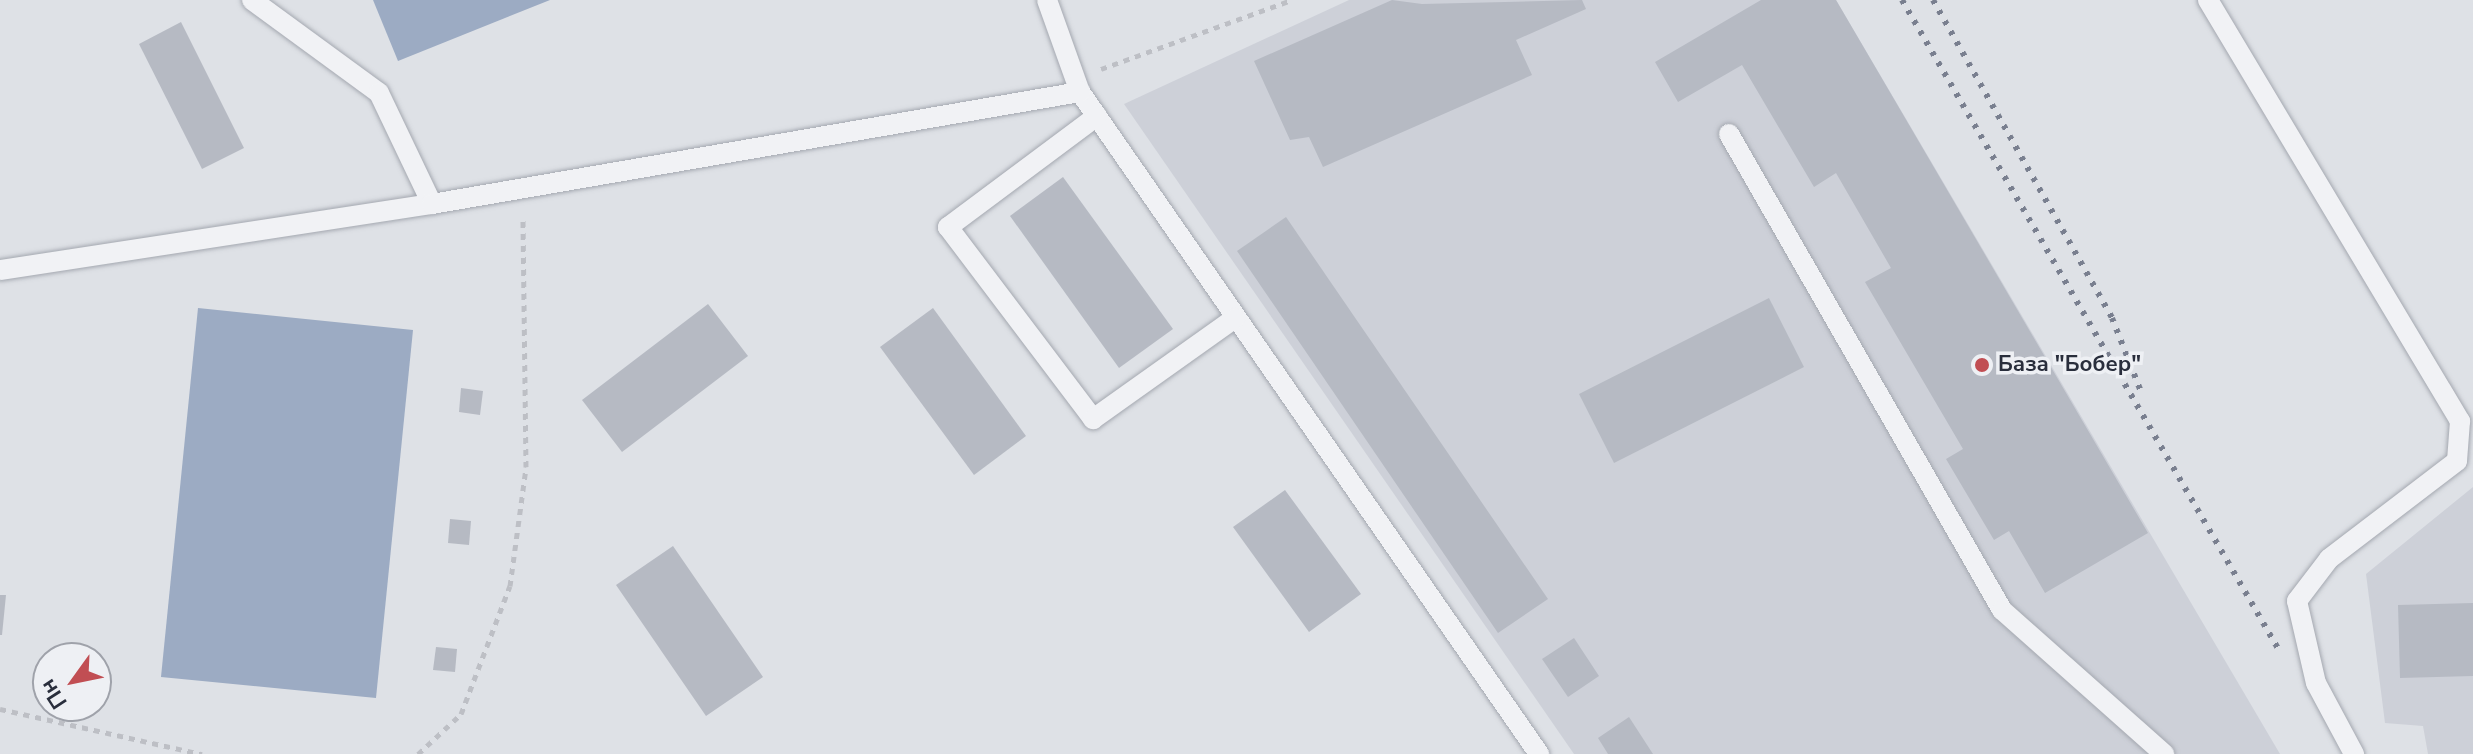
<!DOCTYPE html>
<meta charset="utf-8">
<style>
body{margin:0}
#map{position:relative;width:2473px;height:754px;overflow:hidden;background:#dee1e6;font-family:"Nunito Sans",sans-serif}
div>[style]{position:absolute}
.built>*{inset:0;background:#cdd0d8}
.water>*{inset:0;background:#9cabc3}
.building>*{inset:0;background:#b6bac3}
.path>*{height:5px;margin-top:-2.5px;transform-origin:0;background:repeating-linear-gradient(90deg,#bdbfc5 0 6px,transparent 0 12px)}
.roads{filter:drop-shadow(0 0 2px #a4a8b0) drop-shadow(0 0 2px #a4a8b0)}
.service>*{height:20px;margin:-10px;padding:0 10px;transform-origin:10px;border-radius:10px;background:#f1f2f5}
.rail>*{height:6px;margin-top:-3px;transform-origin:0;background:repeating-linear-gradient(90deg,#797f8f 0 4px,transparent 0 12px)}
.dots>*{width:22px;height:22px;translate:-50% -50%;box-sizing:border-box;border:4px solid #eef0f4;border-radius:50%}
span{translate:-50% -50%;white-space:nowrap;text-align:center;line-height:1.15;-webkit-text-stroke:7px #eef0f4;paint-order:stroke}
.poi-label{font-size:22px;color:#292e3c;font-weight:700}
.left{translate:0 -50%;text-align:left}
.north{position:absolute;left:32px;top:642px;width:80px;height:80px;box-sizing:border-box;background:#eef0f4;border:2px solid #9fa2aa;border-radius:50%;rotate:237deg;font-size:22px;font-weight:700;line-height:32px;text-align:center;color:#292e3c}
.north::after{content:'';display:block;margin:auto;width:28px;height:36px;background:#c14e53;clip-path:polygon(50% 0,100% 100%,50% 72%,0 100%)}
</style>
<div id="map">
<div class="built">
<div style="clip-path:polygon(1349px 0,1836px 0,2280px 754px,1574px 754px,1124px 104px)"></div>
<div style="clip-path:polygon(2473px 487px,2473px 754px,2428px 754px,2423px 726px,2385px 723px,2366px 574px)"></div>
</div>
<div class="water">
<div style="clip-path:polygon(373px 0,550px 0,398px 61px)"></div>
<div style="clip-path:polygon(198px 308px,413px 330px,376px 698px,161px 677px)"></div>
</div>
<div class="building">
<div style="clip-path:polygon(1392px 0,1422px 4px,1582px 0,1586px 9px,1516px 40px,1532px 75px,1323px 167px,1309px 137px,1290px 140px,1254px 61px)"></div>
<div style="clip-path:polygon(1761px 0,1836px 0,2148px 533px,2045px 593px,2009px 531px,1994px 540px,1946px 459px,1963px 449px,1865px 282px,1891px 268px,1836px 173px,1814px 187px,1742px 65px,1678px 102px,1655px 62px)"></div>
<div style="clip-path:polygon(181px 22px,244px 148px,202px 169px,139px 44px)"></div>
<div style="clip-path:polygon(1063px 177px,1173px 329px,1119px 368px,1010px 216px)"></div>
<div style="clip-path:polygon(1286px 217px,1548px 599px,1498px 633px,1237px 251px)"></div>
<div style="clip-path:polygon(1769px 298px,1804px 367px,1614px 463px,1579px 394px)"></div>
<div style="clip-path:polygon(708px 304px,748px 356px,622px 452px,582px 400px)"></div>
<div style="clip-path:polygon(933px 308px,1026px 436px,974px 475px,880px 347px)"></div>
<div style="clip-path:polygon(461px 388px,483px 391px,480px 415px,459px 412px)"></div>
<div style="clip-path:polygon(1285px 490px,1361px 594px,1309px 632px,1233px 527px)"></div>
<div style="clip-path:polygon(450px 519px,471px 521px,469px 545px,448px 543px)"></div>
<div style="clip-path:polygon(673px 546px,763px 677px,706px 716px,616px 585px)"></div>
<div style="clip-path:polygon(0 595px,6px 595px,2px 635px,0 635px)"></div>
<div style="clip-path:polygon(2473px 603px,2473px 676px,2400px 678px,2398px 605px)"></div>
<div style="clip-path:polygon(1574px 638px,1599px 676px,1568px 697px,1542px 659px)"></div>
<div style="clip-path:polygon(436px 647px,457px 649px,455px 672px,433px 670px)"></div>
<div style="clip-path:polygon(1629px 717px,1653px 754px,1608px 754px,1598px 738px)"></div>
</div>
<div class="path">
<div style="left:1101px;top:69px;width:203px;rotate:-19.9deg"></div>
<div style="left:0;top:709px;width:207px;rotate:12.6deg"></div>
<div style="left:418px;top:754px;width:59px;rotate:-42.9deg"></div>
<div style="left:461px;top:714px;width:137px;rotate:-69.1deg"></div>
<div style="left:510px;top:586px;width:120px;rotate:-82.3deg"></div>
<div style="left:526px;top:467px;width:251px;rotate:-90.7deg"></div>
</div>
<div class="roads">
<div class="service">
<div style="left:252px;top:0;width:157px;rotate:36.2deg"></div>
<div style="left:379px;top:93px;width:123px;rotate:64.5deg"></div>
<div style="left:1047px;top:0;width:98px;rotate:70.3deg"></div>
<div style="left:1080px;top:92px;width:806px;rotate:55.26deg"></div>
<div style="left:2208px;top:0;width:491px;rotate:59.1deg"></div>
<div style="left:2460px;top:421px;width:40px;rotate:94.3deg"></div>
<div style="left:2457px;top:461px;width:161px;rotate:142.6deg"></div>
<div style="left:2329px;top:559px;width:53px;rotate:127.3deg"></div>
<div style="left:2297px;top:601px;width:84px;rotate:77deg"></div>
<div style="left:2316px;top:683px;width:81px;rotate:61.8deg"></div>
<div style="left:1097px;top:116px;width:186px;rotate:143.3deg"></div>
<div style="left:948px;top:227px;width:241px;rotate:52.9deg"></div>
<div style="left:1093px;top:419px;width:174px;rotate:-35.4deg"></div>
<div style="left:1729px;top:134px;width:549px;rotate:60.16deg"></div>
<div style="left:2002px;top:610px;width:217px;rotate:41.6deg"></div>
<div style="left:0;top:270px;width:437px;rotate:-8.7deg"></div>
<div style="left:432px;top:204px;width:658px;rotate:-9.81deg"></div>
</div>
</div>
<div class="rail">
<div style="left:1902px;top:0;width:751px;rotate:59.89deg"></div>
<div style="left:1933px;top:0;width:365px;rotate:60.6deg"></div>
<div style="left:2112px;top:318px;width:82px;rotate:68.5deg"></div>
</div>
<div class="dots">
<div style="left:1982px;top:365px;background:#c14e53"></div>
</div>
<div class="poi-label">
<span class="left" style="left:1998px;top:365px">База "Бобер"</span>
</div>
<div class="north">Пн</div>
</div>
